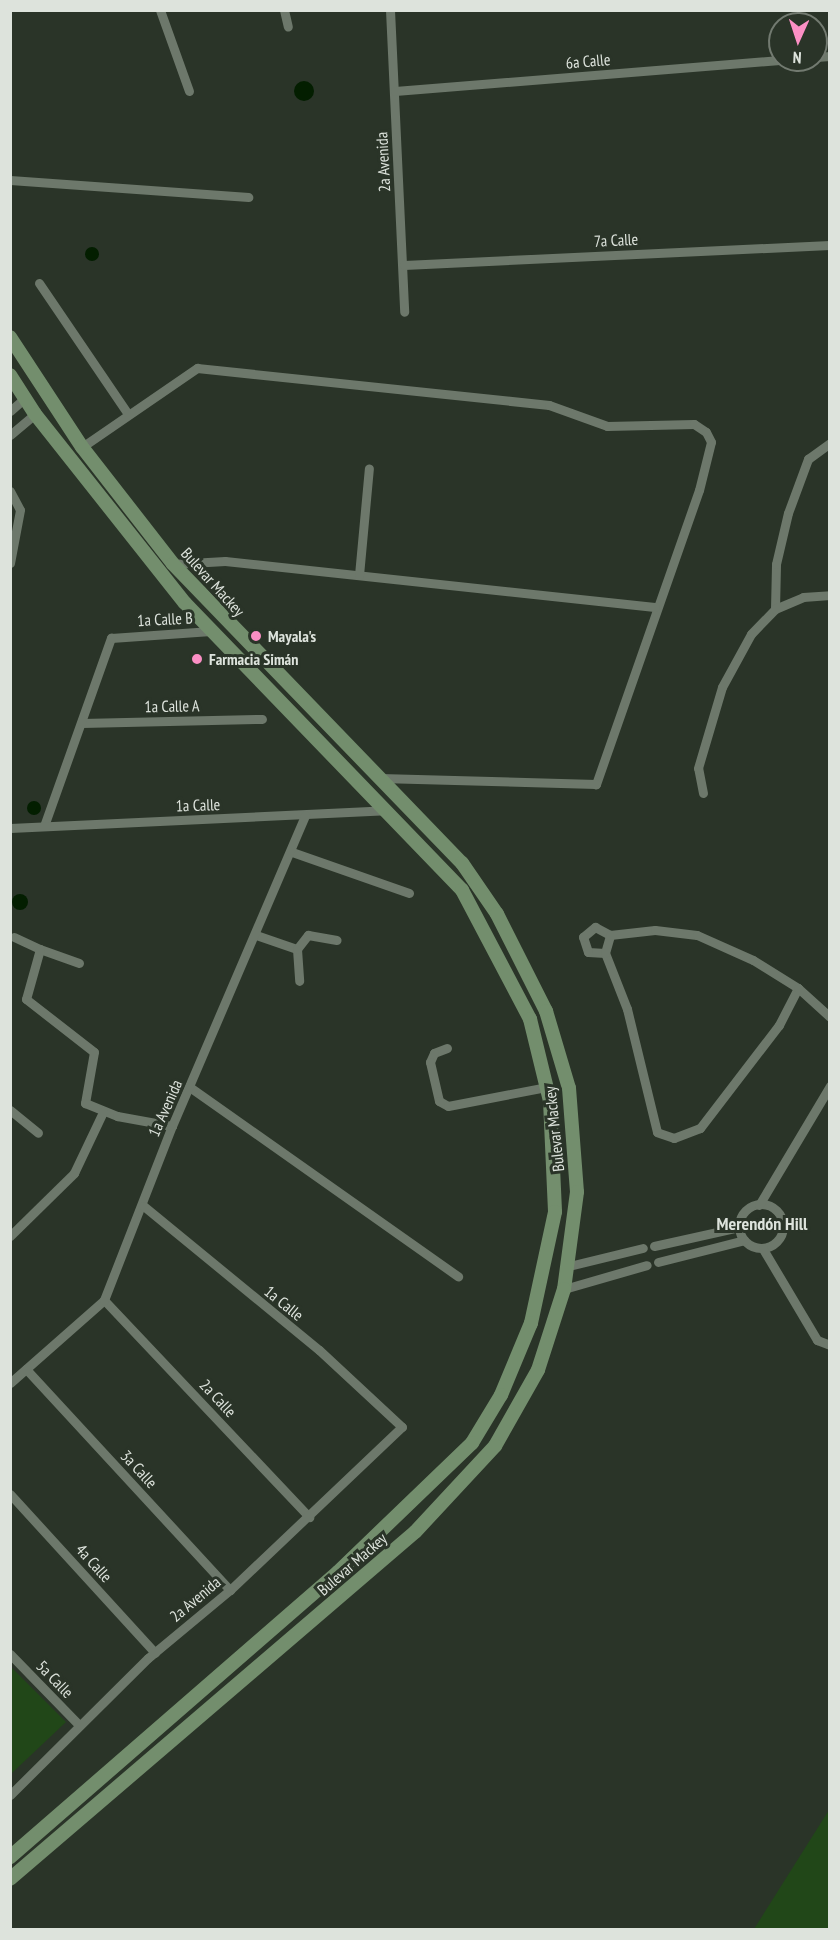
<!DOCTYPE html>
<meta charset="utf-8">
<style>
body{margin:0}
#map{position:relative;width:840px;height:1940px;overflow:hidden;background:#2a3428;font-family:"PT Sans Narrow",sans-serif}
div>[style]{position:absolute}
.green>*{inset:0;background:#214718}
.water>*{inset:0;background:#031e00}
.round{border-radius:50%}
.minor>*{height:9px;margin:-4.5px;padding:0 4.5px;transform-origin:4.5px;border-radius:4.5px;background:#6d786b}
.minor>.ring{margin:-4.5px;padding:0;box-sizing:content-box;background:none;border:9px solid #6d786b;border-radius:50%}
.secondary>*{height:14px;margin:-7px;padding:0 7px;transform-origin:7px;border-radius:7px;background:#738e6d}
.dots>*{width:16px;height:16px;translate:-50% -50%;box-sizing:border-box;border:3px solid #2a3428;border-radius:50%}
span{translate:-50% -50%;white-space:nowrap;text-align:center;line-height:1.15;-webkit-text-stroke:6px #2a3428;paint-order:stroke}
.street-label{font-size:16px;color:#dde3dc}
.poi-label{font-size:16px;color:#dde3dc;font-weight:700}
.left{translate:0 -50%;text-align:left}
.neighbourhood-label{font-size:18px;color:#dde3dc;font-weight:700}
.frame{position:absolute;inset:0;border:12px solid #dde3dc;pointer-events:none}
.north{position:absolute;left:768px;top:12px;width:60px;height:60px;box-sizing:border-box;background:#2a3428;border:2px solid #727a70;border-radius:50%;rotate:183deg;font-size:16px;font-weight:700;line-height:24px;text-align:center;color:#dde3dc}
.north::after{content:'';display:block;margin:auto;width:21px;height:27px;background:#fb8fc4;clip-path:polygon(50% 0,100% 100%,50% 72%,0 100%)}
</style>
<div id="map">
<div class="green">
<div style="clip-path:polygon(11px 1667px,66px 1722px,11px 1774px)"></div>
<div style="clip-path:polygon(829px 1810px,829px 1929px,754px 1929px)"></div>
</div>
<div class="water">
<div class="round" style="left:294px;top:81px;width:20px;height:20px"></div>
<div class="round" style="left:85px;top:247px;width:14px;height:14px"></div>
<div class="round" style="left:27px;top:801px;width:14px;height:14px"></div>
<div class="round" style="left:12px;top:894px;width:16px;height:16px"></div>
</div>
<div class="minor">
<div style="left:160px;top:10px;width:86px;rotate:70.3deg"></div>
<div style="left:284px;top:10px;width:17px;rotate:77deg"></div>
<div style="left:390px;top:10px;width:302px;rotate:87.3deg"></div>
<div style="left:816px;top:57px;width:14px;rotate:-4deg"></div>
<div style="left:395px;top:91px;width:389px;rotate:-4.6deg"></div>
<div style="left:10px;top:180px;width:239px;rotate:4.1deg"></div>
<div style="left:404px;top:265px;width:426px;rotate:-2.7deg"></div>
<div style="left:39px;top:283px;width:158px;rotate:55.8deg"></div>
<div style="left:10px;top:411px;width:18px;rotate:-41deg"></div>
<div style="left:10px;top:435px;width:33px;rotate:-40deg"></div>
<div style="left:82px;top:447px;width:140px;rotate:-34.5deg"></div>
<div style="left:197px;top:368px;width:354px;rotate:6deg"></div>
<div style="left:549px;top:405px;width:62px;rotate:19.9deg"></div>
<div style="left:607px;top:426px;width:87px;rotate:-1.3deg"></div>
<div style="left:694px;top:424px;width:14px;rotate:34deg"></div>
<div style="left:706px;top:432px;width:11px;rotate:63deg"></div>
<div style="left:711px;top:442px;width:49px;rotate:104deg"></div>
<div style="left:699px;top:490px;width:312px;rotate:109.3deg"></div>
<div style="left:596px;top:784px;width:216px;rotate:-178.4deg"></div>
<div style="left:10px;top:491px;width:21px;rotate:62deg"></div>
<div style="left:20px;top:510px;width:54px;rotate:100.7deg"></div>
<div style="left:173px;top:564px;width:52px;rotate:-3.3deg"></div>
<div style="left:225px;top:561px;width:432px;rotate:6.1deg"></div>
<div style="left:359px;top:575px;width:107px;rotate:-84.7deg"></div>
<div style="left:775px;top:609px;width:45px;rotate:-88.7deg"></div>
<div style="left:776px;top:564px;width:52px;rotate:-76.8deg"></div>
<div style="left:788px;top:513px;width:58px;rotate:-69.7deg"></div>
<div style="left:808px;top:459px;width:27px;rotate:-36deg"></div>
<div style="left:82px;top:723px;width:180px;rotate:-1.3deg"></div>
<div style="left:703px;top:793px;width:25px;rotate:-101deg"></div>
<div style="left:698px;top:768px;width:84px;rotate:-73.5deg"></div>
<div style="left:722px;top:687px;width:60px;rotate:-61.3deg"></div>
<div style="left:751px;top:634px;width:35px;rotate:-46deg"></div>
<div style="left:775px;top:609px;width:30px;rotate:-23deg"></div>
<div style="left:803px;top:597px;width:27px;rotate:-4deg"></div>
<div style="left:44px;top:826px;width:200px;rotate:-70.4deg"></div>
<div style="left:111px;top:638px;width:100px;rotate:-4deg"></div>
<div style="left:10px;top:828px;width:376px;rotate:-2.7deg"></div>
<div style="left:292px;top:852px;width:124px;rotate:19.3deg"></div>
<div style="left:256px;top:935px;width:43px;rotate:18.9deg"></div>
<div style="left:297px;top:949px;width:32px;rotate:86deg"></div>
<div style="left:14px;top:937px;width:29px;rotate:25deg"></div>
<div style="left:297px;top:949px;width:18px;rotate:-52deg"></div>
<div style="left:308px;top:935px;width:29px;rotate:10deg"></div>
<div style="left:605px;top:953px;width:17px;rotate:-177deg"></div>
<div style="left:588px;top:952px;width:16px;rotate:-108deg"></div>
<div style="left:583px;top:937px;width:16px;rotate:-40deg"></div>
<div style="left:595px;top:927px;width:17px;rotate:28deg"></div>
<div style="left:79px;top:963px;width:41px;rotate:-160.3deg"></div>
<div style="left:40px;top:949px;width:52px;rotate:105.6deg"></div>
<div style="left:26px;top:999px;width:86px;rotate:37.9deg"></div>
<div style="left:94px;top:1052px;width:52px;rotate:100deg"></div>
<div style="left:85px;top:1103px;width:35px;rotate:22deg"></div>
<div style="left:117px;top:1116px;width:56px;rotate:10.3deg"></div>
<div style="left:798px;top:988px;width:42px;rotate:117.2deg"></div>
<div style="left:779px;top:1025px;width:130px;rotate:127.5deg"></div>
<div style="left:700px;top:1128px;width:28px;rotate:159deg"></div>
<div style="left:674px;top:1138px;width:18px;rotate:-161deg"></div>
<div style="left:657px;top:1132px;width:127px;rotate:-103.7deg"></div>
<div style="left:627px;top:1009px;width:60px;rotate:-111.4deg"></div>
<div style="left:605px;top:953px;width:19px;rotate:-74deg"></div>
<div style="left:610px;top:935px;width:45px;rotate:-6.3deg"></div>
<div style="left:655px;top:930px;width:42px;rotate:6.8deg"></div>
<div style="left:697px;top:935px;width:61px;rotate:24.1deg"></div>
<div style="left:753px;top:960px;width:53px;rotate:31.9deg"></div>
<div style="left:798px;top:988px;width:43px;rotate:42.2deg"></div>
<div style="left:447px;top:1048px;width:14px;rotate:159deg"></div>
<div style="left:434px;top:1053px;width:10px;rotate:114deg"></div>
<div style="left:430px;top:1062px;width:40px;rotate:77deg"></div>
<div style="left:439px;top:1101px;width:10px;rotate:29deg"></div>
<div style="left:448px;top:1106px;width:101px;rotate:-10.9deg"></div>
<div style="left:191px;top:1088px;width:327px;rotate:35.2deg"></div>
<div style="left:10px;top:1110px;width:36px;rotate:39deg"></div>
<div class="ring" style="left:739px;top:1204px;width:35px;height:35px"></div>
<div style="left:759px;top:1205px;width:139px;rotate:-59.2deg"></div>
<div style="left:10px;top:1236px;width:90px;rotate:-44.5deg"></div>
<div style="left:74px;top:1173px;width:68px;rotate:-64.6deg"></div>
<div style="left:654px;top:1246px;width:87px;rotate:-12.6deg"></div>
<div style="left:763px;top:1249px;width:106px;rotate:59.3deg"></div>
<div style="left:817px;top:1340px;width:14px;rotate:21deg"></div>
<div style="left:658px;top:1262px;width:89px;rotate:-14.3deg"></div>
<div style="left:569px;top:1266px;width:76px;rotate:-13.7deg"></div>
<div style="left:564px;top:1289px;width:86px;rotate:-16.1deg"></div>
<div style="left:104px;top:1300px;width:299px;rotate:46.6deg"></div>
<div style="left:26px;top:1369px;width:301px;rotate:47.3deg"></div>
<div style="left:10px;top:1383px;width:125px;rotate:-41.4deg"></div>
<div style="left:104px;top:1300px;width:187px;rotate:-68.7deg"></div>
<div style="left:172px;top:1126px;width:338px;rotate:-66.8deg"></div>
<div style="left:10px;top:1494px;width:215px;rotate:47.6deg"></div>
<div style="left:10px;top:1654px;width:98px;rotate:45.8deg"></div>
<div style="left:10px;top:1795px;width:194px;rotate:-44.8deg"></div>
<div style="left:148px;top:1658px;width:107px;rotate:-39.7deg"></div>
<div style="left:230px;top:1590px;width:237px;rotate:-43.5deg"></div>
<div style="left:402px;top:1427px;width:113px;rotate:-137.1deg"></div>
<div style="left:319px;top:1350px;width:227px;rotate:-140.6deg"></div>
</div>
<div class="secondary">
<div style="left:10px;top:337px;width:131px;rotate:56.8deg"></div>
<div style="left:82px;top:447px;width:148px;rotate:52.1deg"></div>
<div style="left:173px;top:564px;width:416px;rotate:46deg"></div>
<div style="left:462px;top:863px;width:62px;rotate:55.5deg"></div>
<div style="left:497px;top:914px;width:109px;rotate:63.2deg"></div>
<div style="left:546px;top:1011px;width:80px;rotate:73.4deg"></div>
<div style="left:569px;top:1088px;width:104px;rotate:85.6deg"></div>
<div style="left:577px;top:1192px;width:98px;rotate:97.6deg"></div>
<div style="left:564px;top:1289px;width:85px;rotate:107.8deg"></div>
<div style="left:538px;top:1370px;width:87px;rotate:119.5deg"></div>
<div style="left:495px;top:1446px;width:117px;rotate:132.9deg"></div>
<div style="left:415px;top:1532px;width:533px;rotate:139.41deg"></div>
<div style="left:10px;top:375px;width:46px;rotate:57.3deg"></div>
<div style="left:35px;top:414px;width:241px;rotate:51.6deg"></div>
<div style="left:185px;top:603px;width:399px;rotate:46deg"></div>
<div style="left:462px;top:890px;width:146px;rotate:62.2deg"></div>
<div style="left:530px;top:1019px;width:84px;rotate:76.3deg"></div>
<div style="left:550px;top:1101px;width:111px;rotate:87.4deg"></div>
<div style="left:555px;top:1212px;width:114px;rotate:102.2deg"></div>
<div style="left:531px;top:1323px;width:78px;rotate:112.6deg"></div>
<div style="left:501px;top:1395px;width:56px;rotate:121.1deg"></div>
<div style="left:472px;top:1443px;width:186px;rotate:136.1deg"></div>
<div style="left:338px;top:1572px;width:435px;rotate:139deg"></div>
</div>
<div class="dots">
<div style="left:256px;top:636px;background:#fb8fc4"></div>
<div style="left:197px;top:659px;background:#fb8fc4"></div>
</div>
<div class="street-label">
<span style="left:588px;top:61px;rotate:-5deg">6a Calle</span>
<span style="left:383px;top:162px;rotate:-93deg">2a Avenida</span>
<span style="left:616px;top:240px;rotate:-3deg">7a Calle</span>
<span style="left:213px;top:582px;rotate:48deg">Bulevar Mackey</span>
<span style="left:165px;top:619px;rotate:-3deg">1a Calle B</span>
<span style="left:172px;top:706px;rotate:-1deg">1a Calle A</span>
<span style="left:198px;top:805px;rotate:-2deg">1a Calle</span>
<span style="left:165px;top:1108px;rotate:-66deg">1a Avenida</span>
<span style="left:554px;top:1129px;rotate:-96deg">Bulevar Mackey</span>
<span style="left:284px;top:1303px;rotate:39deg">1a Calle</span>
<span style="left:218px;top:1398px;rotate:47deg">2a Calle</span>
<span style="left:139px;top:1469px;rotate:47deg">3a Calle</span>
<span style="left:94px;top:1563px;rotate:48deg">4a Calle</span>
<span style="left:352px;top:1564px;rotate:-41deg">Bulevar Mackey</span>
<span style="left:195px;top:1599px;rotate:-40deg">2a Avenida</span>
<span style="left:55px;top:1679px;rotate:46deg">5a Calle</span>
</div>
<div class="poi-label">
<span class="left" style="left:268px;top:636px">Mayala's</span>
<span class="left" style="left:209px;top:659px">Farmacia Simán</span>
</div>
<div class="neighbourhood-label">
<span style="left:762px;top:1224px">Merendón Hill</span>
</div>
<div class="frame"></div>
<div class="north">N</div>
</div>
